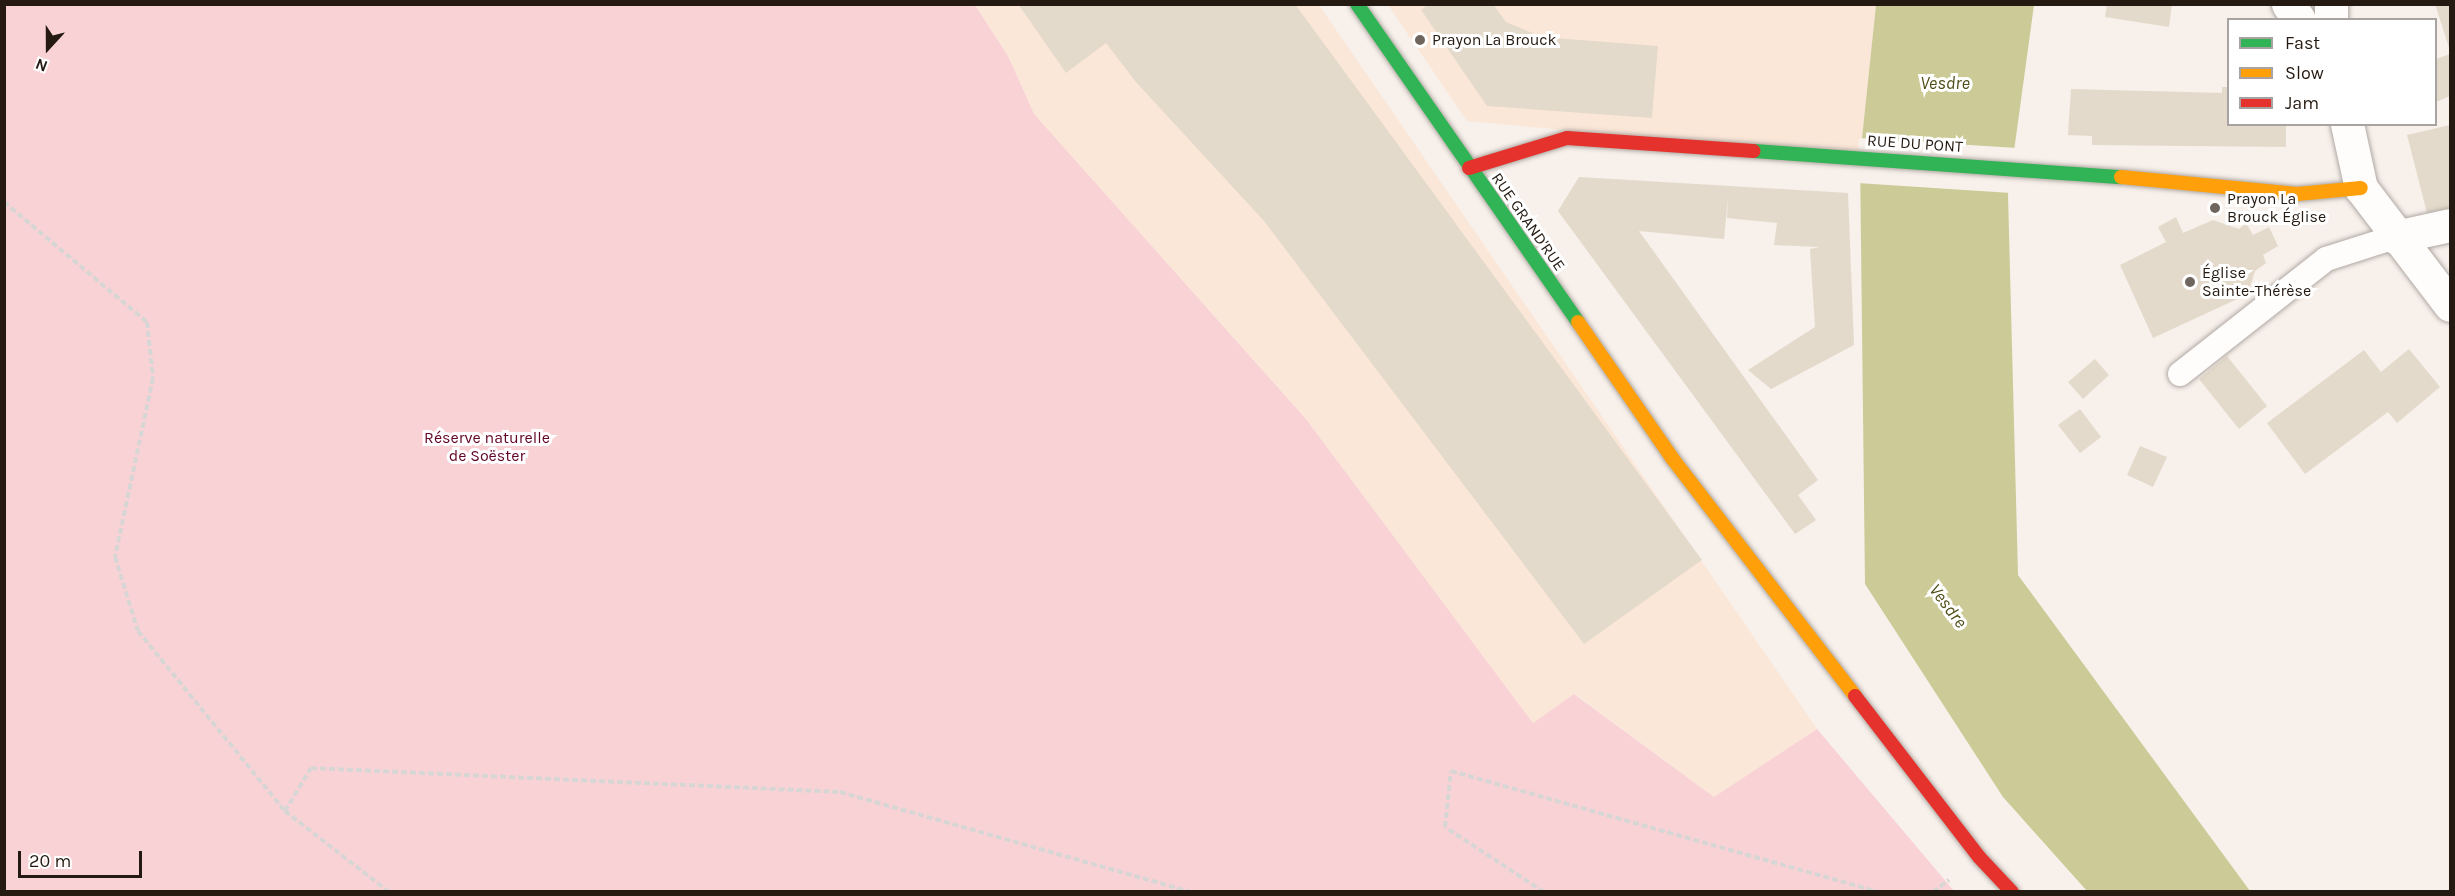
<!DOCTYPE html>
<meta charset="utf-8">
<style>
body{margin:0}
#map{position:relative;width:2455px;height:896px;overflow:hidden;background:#f7f0eb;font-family:Karla,sans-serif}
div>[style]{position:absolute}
.built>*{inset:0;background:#fbe7d8}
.green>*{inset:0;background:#f9d2d5}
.water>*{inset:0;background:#ccca96}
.pier>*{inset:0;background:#f7f0eb}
.building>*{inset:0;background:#e4dacb}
.path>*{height:4px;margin-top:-2px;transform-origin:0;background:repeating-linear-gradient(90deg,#d8d6d5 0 6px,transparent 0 9px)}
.roads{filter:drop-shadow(0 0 2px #b1a9a3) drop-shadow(0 0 2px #b1a9a3)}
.lane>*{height:24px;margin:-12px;padding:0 12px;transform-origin:12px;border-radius:12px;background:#fefdfc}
.street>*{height:33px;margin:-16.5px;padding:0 16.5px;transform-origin:16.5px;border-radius:16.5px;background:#fefdfc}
.fast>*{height:14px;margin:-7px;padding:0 7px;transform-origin:7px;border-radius:7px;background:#30b455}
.slow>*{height:14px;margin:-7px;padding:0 7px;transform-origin:7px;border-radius:7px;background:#ff9f0a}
.jam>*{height:14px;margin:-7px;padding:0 7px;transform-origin:7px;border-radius:7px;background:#e5322d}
.dots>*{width:16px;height:16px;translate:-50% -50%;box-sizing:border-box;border:3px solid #fff;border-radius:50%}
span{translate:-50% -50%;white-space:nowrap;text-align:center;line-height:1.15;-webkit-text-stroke:6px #fff;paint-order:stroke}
.poi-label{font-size:16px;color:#251a12}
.left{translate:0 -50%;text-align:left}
.street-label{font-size:16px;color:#251a12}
.park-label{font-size:16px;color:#620526}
.water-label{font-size:18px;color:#4e4d17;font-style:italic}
.frame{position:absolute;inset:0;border:6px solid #251a12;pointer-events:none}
.legend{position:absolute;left:2227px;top:18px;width:210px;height:108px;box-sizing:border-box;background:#fff;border:2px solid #a8a3a0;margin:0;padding:8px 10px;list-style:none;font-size:18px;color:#251a12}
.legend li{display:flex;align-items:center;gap:12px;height:30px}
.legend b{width:30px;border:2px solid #a8a3a0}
.north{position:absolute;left:18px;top:18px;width:60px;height:60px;-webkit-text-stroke:4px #fff;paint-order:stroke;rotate:201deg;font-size:16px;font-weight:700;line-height:24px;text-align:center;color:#251a12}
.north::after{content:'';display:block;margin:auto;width:21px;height:27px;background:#251a12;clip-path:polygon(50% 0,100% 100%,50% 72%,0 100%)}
.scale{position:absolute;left:18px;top:851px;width:124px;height:27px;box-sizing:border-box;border:3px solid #251a12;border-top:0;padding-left:8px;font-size:18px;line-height:21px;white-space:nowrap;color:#251a12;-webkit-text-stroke:4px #fff;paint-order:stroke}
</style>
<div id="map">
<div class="built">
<div style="clip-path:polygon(975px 5px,1319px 5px,1817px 729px,1714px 797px,1575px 694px,1533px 723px,1306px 419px,1034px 114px,1008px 56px)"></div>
<div style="clip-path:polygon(1388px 5px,1876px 5px,1860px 157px,1467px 121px)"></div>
</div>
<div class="green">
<div style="clip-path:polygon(4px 5px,975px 5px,1008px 56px,1034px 114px,1306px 419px,1533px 723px,1574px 694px,1714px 797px,1817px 729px,1954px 891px,5px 891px)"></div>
</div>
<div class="water">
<div style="clip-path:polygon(1876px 5px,2034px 5px,2008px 195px,2018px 575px,2250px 891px,2087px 891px,2003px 797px,1865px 584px,1860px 157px)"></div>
</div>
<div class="pier">
<div style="clip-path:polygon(1859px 138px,2017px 148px,2011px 193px,1857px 183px)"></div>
</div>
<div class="building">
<div style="clip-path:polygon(1018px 4px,1295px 4px,1702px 560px,1584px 644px,1264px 221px,1135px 81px,1106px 43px,1066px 73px)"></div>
<div style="clip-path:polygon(1429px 4px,1493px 4px,1506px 22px,1542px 37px,1658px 46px,1652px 118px,1487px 106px,1421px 10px)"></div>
<div style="clip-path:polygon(2107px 4px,2172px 4px,2169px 27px,2105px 17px)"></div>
<div style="clip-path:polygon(2435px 4px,2450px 4px,2450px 51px)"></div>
<div style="clip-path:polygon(2450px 54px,2450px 96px,2436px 102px,2436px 59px)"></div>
<div style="clip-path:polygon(2222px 87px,2228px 87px,2228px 124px,2286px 124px,2286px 147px,2092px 145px,2092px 136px,2068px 135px,2071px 89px,2222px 93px)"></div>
<div style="clip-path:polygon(2450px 125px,2450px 208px,2427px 213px,2407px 135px)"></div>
<div style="clip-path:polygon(1579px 177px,1848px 193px,1854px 345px,1771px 389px,1748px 370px,1815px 327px,1810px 249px,1820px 247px,1774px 245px,1777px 223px,1727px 218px,1728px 196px,1724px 239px,1639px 231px,1818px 480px,1798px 495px,1816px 520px,1795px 534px,1558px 211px)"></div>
<div style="clip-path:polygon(2176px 217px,2183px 233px,2213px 220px,2239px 229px,2246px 223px,2253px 235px,2269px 227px,2278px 246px,2263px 255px,2266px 263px,2255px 271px,2248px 294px,2153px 338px,2120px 265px,2166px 242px,2158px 227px)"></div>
<div style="clip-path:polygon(2409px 349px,2440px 387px,2397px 423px,2388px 412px,2305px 474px,2267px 423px,2364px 350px,2381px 372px)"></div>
<div style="clip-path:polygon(2227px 356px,2267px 406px,2239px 429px,2199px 379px)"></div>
<div style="clip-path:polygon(2095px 359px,2109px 375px,2083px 399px,2068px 382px)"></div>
<div style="clip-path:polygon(2080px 409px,2101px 437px,2080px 453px,2058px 425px)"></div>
<div style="clip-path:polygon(2140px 446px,2167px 457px,2153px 487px,2127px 475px)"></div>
</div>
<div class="path">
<div style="left:4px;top:202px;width:187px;rotate:40deg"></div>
<div style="left:147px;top:322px;width:56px;rotate:83.9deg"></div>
<div style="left:153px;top:378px;width:183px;rotate:102deg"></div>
<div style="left:115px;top:557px;width:77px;rotate:72.7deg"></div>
<div style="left:138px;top:631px;width:232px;rotate:50.8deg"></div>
<div style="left:389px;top:892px;width:132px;rotate:-142.1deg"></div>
<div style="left:285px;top:811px;width:50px;rotate:-58.8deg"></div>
<div style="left:311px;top:768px;width:530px;rotate:2.6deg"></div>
<div style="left:840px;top:792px;width:365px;rotate:15.9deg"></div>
<div style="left:1544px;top:892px;width:118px;rotate:-146.7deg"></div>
<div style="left:1445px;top:827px;width:56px;rotate:-83.9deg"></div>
<div style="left:1451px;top:771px;width:445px;rotate:15.8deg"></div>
<div style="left:1933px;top:892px;width:20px;rotate:-37deg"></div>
</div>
<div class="roads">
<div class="lane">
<div style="left:2180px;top:374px;width:186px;rotate:-38.2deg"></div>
<div style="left:2326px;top:259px;width:72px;rotate:-17.7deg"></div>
</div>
<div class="street">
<div style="left:2288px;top:4px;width:19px;rotate:55deg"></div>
<div style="left:2331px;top:4px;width:16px;rotate:90deg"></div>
<div style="left:2347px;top:124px;width:66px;rotate:77.7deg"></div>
<div style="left:2361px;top:188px;width:147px;rotate:52.7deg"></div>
<div style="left:2395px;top:237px;width:56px;rotate:-12.3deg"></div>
</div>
<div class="fast">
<div style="left:1357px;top:4px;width:387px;rotate:55.2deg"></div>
<div style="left:1754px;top:151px;width:368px;rotate:4.1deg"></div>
</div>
<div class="slow">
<div style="left:2121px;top:177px;width:177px;rotate:5.5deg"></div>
<div style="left:2297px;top:194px;width:64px;rotate:-5.4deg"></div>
<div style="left:1578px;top:322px;width:165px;rotate:55.3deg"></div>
<div style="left:1672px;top:458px;width:300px;rotate:52.4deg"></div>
</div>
<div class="jam">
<div style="left:1469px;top:168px;width:102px;rotate:-17deg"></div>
<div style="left:1567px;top:138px;width:187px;rotate:4deg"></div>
<div style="left:1855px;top:696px;width:203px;rotate:52.4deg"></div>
<div style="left:1979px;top:857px;width:48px;rotate:46.7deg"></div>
</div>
</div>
<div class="dots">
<div style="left:1420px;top:40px;background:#6e655e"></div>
<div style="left:2215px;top:208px;background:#6e655e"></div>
<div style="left:2190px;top:282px;background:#6e655e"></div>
</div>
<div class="poi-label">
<span class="left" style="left:1432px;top:40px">Prayon La Brouck</span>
<span class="left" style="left:2227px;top:208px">Prayon La<br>Brouck Église</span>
<span class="left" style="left:2202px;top:282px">Église<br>Sainte-Thérèse</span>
</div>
<div class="street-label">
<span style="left:1915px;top:144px;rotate:4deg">RUE DU PONT</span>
<span style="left:1528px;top:222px;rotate:55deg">RUE GRAND'RUE</span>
</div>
<div class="park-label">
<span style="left:487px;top:447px">Réserve naturelle<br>de Soëster</span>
</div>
<div class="water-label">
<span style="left:1945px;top:83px">Vesdre</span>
<span style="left:1948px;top:606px;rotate:53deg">Vesdre</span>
</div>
<div class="frame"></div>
<ul class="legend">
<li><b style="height:8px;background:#30b455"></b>Fast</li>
<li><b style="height:8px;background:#ff9f0a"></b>Slow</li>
<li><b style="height:8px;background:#e5322d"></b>Jam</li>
</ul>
<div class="north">N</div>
<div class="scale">20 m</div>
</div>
